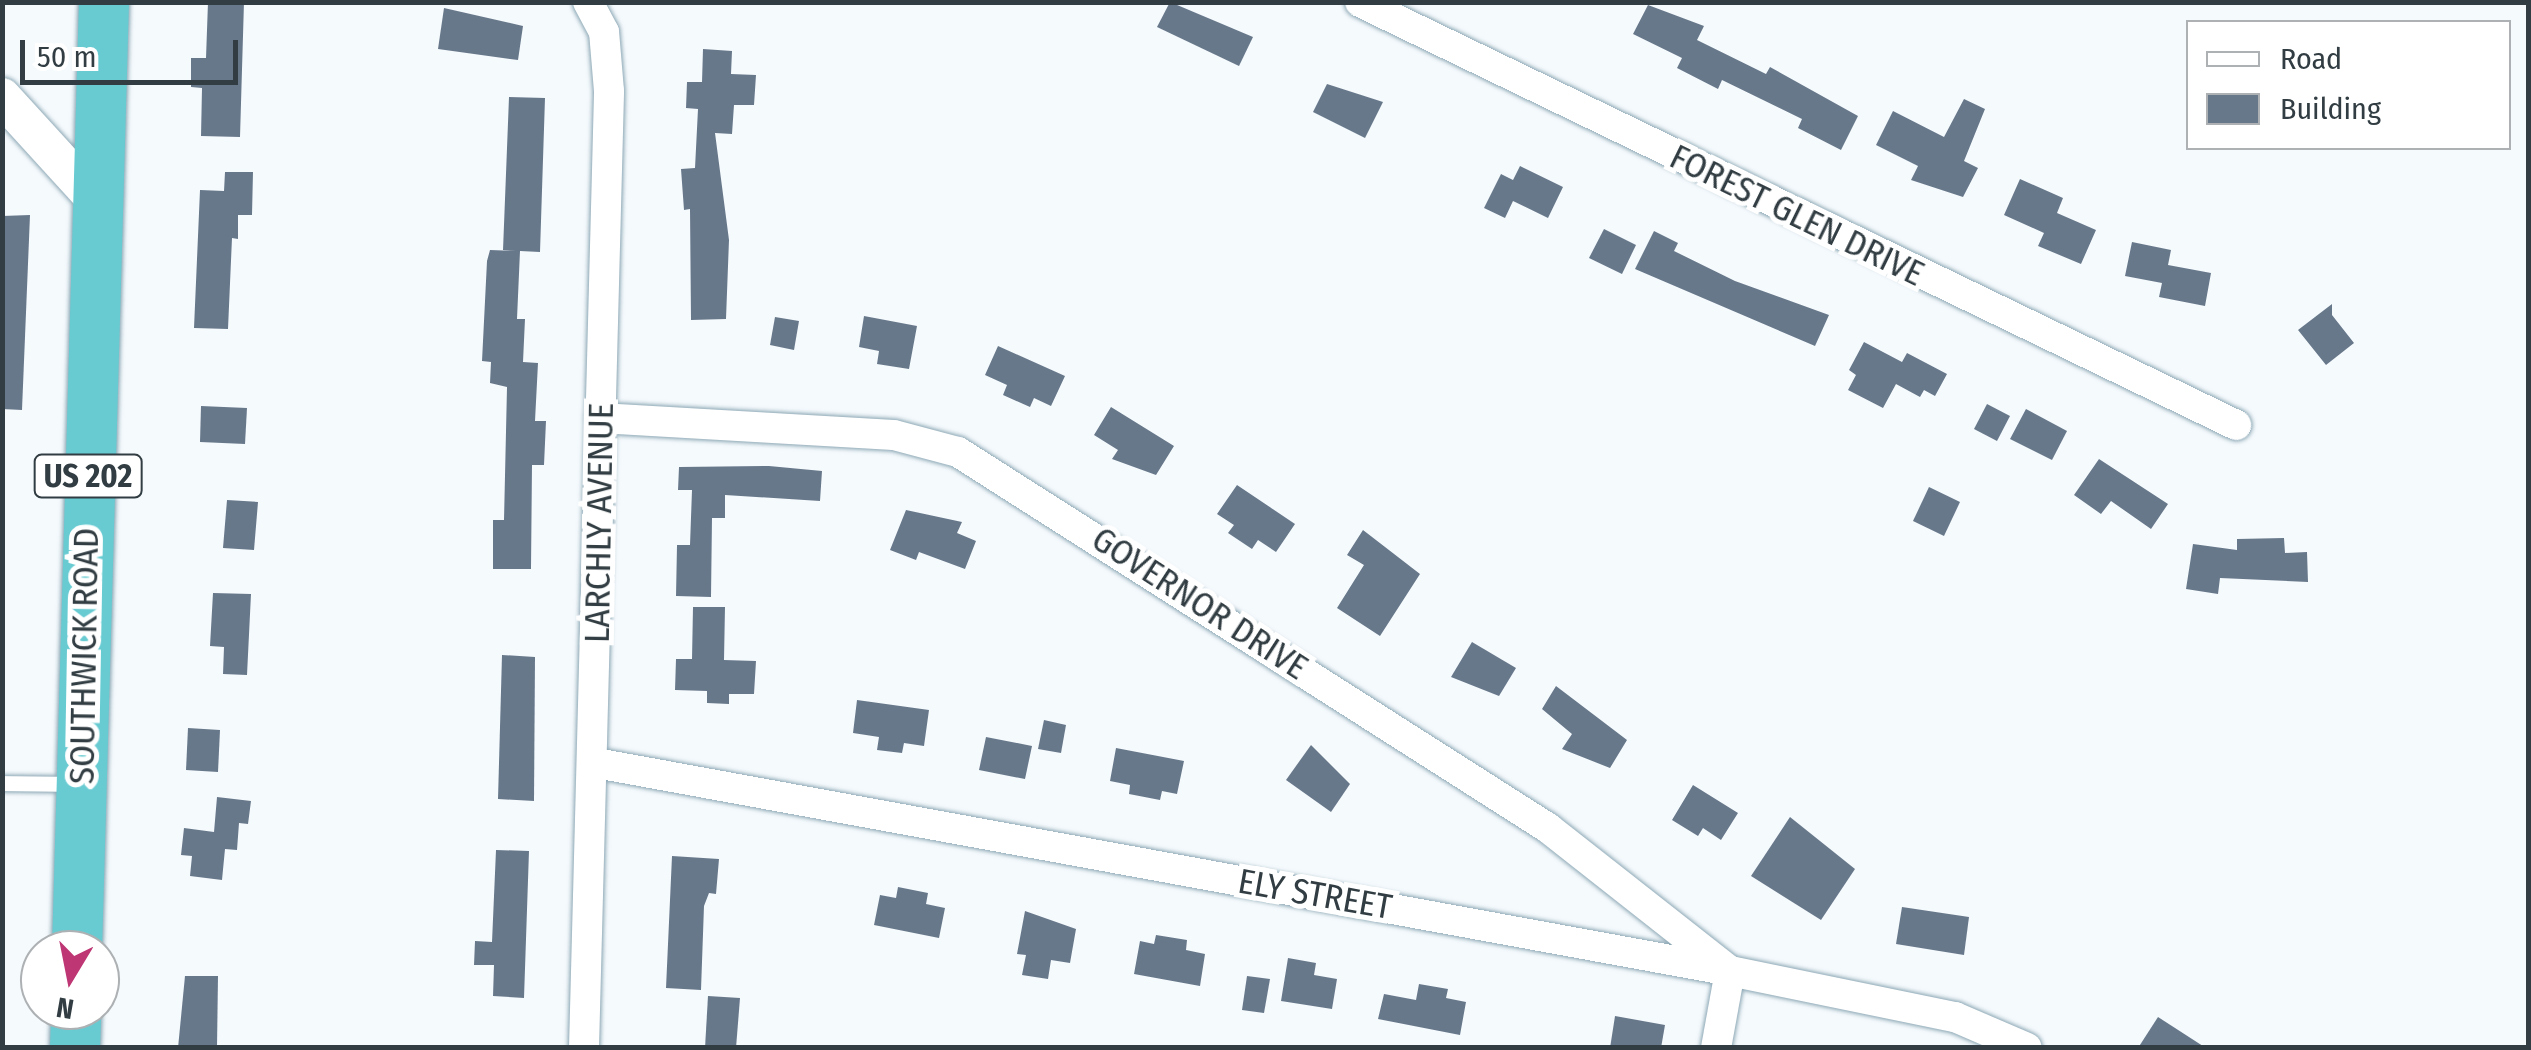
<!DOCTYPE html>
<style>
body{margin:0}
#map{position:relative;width:2531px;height:1050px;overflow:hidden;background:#f5fafd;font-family:"Fira Sans Condensed",sans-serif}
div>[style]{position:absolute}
.building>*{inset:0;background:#68788b}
.roads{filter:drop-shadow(0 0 2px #8da8b5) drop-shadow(0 0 2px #8da8b5)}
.service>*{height:15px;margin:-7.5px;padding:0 7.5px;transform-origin:7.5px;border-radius:7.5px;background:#fff}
.minor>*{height:30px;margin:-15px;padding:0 15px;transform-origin:15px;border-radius:15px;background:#fff}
.tertiary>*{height:38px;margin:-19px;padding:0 19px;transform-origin:19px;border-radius:19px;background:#fff}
.trunk>*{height:50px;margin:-25px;padding:0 25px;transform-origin:25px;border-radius:25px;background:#68cbd2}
span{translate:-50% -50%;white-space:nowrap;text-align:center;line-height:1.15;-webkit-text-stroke:10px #fff;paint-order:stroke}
.shield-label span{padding:2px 8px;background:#fff;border:2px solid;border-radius:8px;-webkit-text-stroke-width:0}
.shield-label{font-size:32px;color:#313d42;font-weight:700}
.street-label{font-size:35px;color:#313d42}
.frame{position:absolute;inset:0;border:5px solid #313d42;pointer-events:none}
.legend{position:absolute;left:2186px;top:20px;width:325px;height:130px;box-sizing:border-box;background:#fff;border:2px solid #adb1b3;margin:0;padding:12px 18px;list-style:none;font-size:30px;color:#313d42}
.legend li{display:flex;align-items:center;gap:20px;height:50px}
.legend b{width:50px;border:2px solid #adb1b3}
.north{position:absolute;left:20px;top:930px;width:100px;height:100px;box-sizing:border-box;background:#fff;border:2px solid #adb1b3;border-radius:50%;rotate:190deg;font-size:28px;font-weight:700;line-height:40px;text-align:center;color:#313d42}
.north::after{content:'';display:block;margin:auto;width:35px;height:45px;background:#be3674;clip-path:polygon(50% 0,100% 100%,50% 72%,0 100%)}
.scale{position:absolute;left:20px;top:40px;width:218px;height:45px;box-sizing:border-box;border:5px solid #313d42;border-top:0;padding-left:12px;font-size:30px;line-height:35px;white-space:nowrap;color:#313d42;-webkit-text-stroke:8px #fff;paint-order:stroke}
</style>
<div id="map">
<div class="building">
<div style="clip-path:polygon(208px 2px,244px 2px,240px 137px,201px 136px,202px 88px,191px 87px,191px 58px,206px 58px)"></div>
<div style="clip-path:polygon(1170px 2px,1253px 37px,1239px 66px,1157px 27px)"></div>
<div style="clip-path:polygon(1648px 5px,1704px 26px,1697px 40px,1766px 74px,1770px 67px,1858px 116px,1841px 150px,1798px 128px,1802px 119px,1722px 80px,1718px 89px,1677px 68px,1682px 58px,1633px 34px)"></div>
<div style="clip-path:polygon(444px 8px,523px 26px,518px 60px,438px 49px)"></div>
<div style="clip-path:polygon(703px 49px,732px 51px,731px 74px,756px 75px,754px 105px,734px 105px,732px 134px,715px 133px,729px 240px,726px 319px,691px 320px,690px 209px,684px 210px,681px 169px,695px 168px,698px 109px,686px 108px,687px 82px,702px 82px)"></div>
<div style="clip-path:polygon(1327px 84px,1383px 102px,1365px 138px,1313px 112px)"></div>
<div style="clip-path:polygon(509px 97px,545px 98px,540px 252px,520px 251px,517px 319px,525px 319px,523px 362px,538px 363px,535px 421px,546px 421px,544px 465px,532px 465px,531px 569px,493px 569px,493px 520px,504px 520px,507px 387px,490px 383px,491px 362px,482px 361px,487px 261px,490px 250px,516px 251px,503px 250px)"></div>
<div style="clip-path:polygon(1964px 99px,1985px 109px,1964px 161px,1978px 168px,1963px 197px,1911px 180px,1918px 166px,1876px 145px,1893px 111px,1944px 137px)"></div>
<div style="clip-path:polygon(1520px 166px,1563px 187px,1548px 218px,1513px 201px,1505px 218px,1484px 208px,1501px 174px,1513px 180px)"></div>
<div style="clip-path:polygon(225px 172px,253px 172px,252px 215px,238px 215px,238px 239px,232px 238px,228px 329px,194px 328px,200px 190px,224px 191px)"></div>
<div style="clip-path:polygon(2020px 179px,2063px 198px,2057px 213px,2096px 230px,2081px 264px,2038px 246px,2044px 233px,2004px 215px)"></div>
<div style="clip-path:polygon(30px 215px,22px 410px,2px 409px,2px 216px)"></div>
<div style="clip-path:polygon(1604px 229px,1636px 245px,1622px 274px,1589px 258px)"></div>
<div style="clip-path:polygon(1654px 231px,1678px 243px,1674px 251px,1735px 281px,1829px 315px,1815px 346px,1635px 269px)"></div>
<div style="clip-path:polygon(2132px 242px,2171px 250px,2168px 265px,2211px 273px,2205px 306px,2159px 297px,2162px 283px,2125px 276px)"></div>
<div style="clip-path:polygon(2332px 304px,2332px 315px,2354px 343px,2326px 365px,2298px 330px)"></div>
<div style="clip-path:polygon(864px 316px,917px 326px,909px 369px,877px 364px,879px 351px,859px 347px)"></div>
<div style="clip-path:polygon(775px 317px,799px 321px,794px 350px,770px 345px)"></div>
<div style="clip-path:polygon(1864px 342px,1902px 362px,1907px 353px,1947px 374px,1935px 396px,1924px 390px,1920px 397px,1896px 384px,1883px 408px,1848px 390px,1856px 375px,1849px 370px)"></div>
<div style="clip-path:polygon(998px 346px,1065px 376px,1051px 406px,1034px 398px,1030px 407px,1003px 395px,1007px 385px,985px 375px)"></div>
<div style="clip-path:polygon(1987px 404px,2010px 416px,1997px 441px,1974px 429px)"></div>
<div style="clip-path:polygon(201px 406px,247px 408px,245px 444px,200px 442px)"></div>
<div style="clip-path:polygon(1111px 407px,1174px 446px,1156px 475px,1112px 459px,1118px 450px,1094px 435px)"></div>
<div style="clip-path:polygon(2026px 409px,2067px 431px,2052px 460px,2010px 439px)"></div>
<div style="clip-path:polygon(2099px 459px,2168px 504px,2151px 529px,2111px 501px,2101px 514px,2074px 495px)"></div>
<div style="clip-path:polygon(769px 466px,822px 471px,820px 501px,725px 495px,725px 518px,712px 518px,711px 597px,676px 596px,677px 545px,690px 545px,692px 490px,678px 490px,679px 467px)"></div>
<div style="clip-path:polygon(1237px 485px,1295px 524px,1276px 552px,1258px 540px,1252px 549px,1228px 533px,1234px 525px,1217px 514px)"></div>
<div style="clip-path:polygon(1929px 487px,1960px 502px,1944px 536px,1913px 521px)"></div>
<div style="clip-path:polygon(227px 500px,258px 502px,254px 550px,223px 548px)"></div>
<div style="clip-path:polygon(906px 510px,962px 522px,957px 533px,976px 541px,965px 569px,919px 552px,916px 560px,890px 550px)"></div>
<div style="clip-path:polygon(1363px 530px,1420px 574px,1380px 636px,1337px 608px,1364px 565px,1347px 555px)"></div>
<div style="clip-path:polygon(2284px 538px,2285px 553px,2307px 552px,2308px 582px,2220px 578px,2218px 594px,2186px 589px,2193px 544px,2237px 550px,2237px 539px)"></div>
<div style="clip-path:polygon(213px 593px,251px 594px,247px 675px,223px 674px,224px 647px,210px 646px)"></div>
<div style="clip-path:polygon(693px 607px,725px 607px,724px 660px,756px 661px,754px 694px,729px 694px,729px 704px,707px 703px,707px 691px,675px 690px,676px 659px,692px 659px)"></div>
<div style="clip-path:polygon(1472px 642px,1516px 668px,1499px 696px,1451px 677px)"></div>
<div style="clip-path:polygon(502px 655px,535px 657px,534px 801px,498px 799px)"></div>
<div style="clip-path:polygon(1556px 686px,1627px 740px,1610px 768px,1562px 749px,1572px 734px,1542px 709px)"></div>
<div style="clip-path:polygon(857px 700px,929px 710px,924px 746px,904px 743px,902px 753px,877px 750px,879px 737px,853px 733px)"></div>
<div style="clip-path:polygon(1044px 720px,1066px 725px,1061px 753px,1038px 749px)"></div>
<div style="clip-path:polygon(188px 728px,220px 730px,218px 772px,186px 770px)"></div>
<div style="clip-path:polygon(986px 737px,1032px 746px,1025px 779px,979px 770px)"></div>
<div style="clip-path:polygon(1311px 745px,1350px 784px,1331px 812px,1286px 780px)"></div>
<div style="clip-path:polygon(1116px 748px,1184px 761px,1177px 794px,1162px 791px,1160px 800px,1129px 794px,1130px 785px,1110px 781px)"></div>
<div style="clip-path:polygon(1693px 785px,1738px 813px,1721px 840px,1703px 828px,1698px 836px,1672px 820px)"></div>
<div style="clip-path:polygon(217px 797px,251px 801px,248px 824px,239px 823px,237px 850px,225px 849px,222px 880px,190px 876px,192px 856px,181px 855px,184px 828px,214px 832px)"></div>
<div style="clip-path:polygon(1790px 817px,1855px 869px,1821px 920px,1751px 876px)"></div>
<div style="clip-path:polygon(496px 850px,529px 851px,524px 998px,493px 996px,494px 965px,474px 965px,475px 941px,492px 942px)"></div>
<div style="clip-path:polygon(672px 856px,719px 859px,716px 894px,709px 893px,704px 906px,701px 990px,666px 988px)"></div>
<div style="clip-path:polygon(898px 887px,928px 893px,926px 904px,945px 908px,939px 938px,874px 925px,880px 895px,896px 898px)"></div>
<div style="clip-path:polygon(1902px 907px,1969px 917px,1964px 955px,1896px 944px)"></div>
<div style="clip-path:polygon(1025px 911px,1076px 929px,1070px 963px,1051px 960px,1048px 979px,1022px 975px,1026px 955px,1017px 954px)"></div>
<div style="clip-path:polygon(1156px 935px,1187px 940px,1186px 950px,1205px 954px,1200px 986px,1134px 974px,1140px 941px,1154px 944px)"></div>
<div style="clip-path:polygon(1288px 958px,1316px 963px,1314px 975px,1337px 979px,1332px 1009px,1281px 1001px)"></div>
<div style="clip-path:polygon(185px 976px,218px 976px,217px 1048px,178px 1048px)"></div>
<div style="clip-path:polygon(1247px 976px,1270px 979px,1264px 1013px,1242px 1010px)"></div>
<div style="clip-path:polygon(1419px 984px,1448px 989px,1446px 998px,1466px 1002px,1460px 1035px,1378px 1019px,1384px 994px,1416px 1000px)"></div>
<div style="clip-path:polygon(708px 996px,740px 998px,736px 1048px,705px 1048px)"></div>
<div style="clip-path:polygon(1615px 1016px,1665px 1025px,1661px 1048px,1610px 1048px)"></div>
<div style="clip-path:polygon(2158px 1017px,2206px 1048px,2138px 1048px)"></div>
</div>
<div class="roads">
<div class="service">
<div style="left:2px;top:783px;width:71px;rotate:0.8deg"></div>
</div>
<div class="minor">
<div style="left:1360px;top:2px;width:973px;rotate:25.77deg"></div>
<div style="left:600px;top:418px;width:294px;rotate:3.3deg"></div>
<div style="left:894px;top:435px;width:66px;rotate:14.9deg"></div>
<div style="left:958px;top:452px;width:700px;rotate:32.51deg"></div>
<div style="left:1548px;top:828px;width:231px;rotate:38.2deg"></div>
<div style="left:1730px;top:971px;width:78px;rotate:100.3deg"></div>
<div style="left:596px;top:763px;width:1153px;rotate:10.39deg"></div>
<div style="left:1730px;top:971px;width:230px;rotate:11.6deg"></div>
<div style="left:1955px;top:1017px;width:78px;rotate:23.3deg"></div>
<div style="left:584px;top:1048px;width:957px;rotate:-88.5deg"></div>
<div style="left:609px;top:91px;width:59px;rotate:-94.8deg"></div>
<div style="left:604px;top:32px;width:34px;rotate:-118deg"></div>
</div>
<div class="tertiary">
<div style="left:2px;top:97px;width:138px;rotate:47.6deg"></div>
</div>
<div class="trunk">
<div style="left:77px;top:950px;width:948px;rotate:-88.37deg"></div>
<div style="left:75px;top:1048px;width:38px;rotate:-88deg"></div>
</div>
</div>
<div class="shield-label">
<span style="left:88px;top:476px">US 202</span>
</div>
<div class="street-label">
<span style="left:1797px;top:215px;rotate:26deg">FOREST GLEN DRIVE</span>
<span style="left:599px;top:523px;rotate:-89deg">LARCHLY AVENUE</span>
<span style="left:1200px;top:603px;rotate:33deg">GOVERNOR DRIVE</span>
<span style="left:84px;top:656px;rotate:-89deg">SOUTHWICK ROAD</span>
<span style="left:1315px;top:894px;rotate:10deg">ELY STREET</span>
</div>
<div class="frame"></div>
<ul class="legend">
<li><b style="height:12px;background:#fff"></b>Road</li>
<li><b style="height:28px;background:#68788b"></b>Building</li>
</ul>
<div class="north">N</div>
<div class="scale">50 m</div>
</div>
